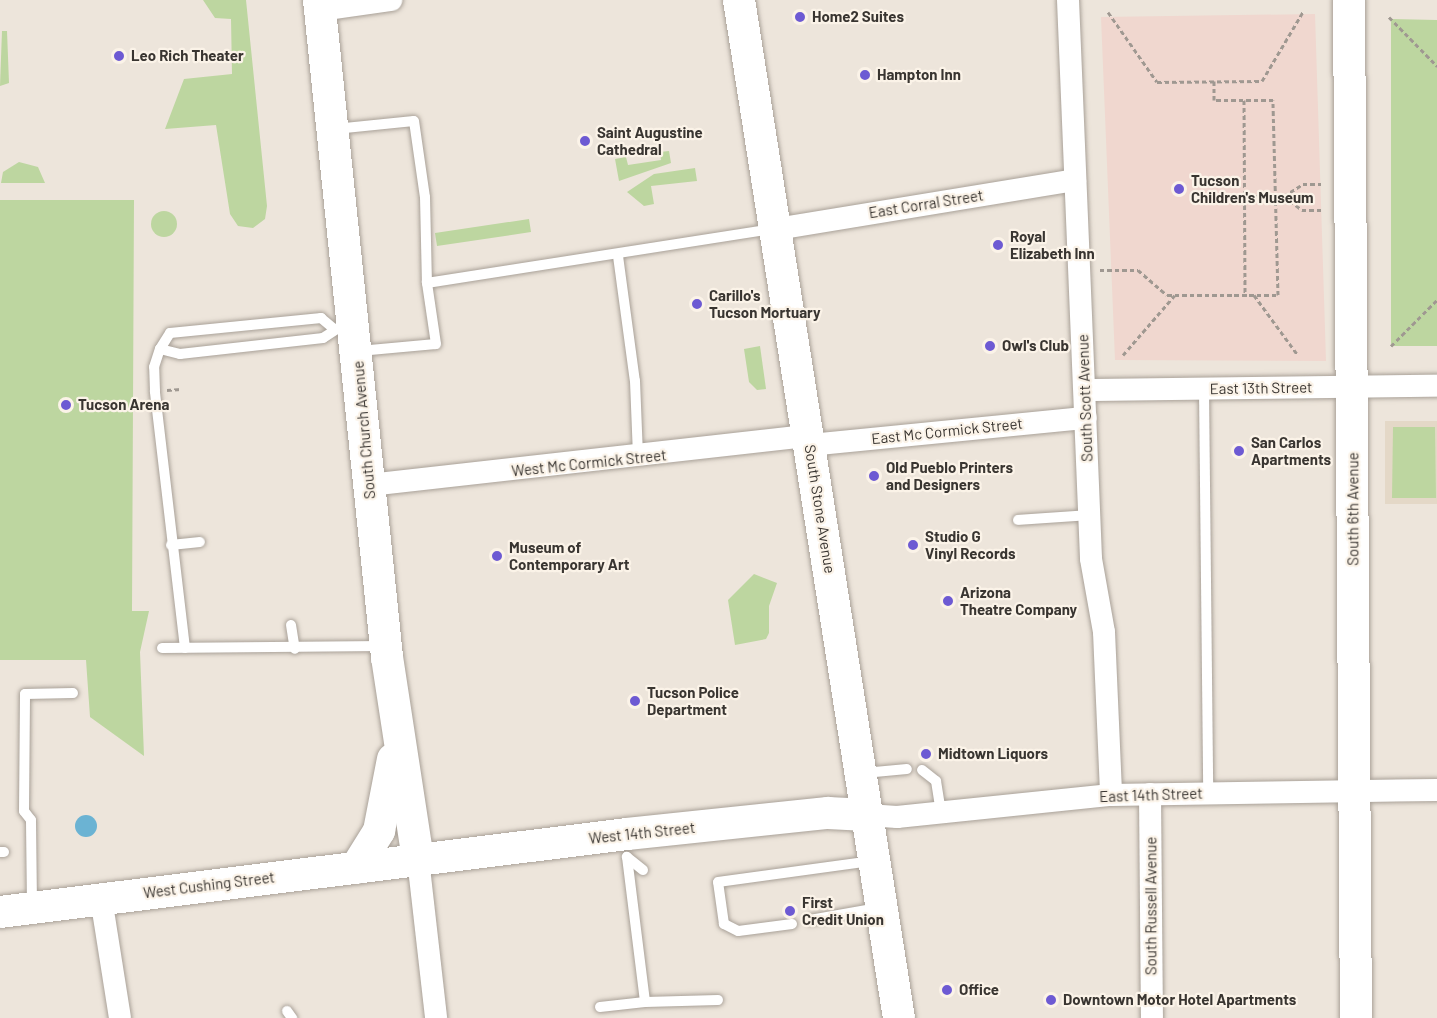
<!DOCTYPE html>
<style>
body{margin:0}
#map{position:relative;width:1437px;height:1018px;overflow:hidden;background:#ede5db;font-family:Barlow,sans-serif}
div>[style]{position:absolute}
.commercial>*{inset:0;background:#f0d7cf}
.built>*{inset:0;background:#e4d8c7}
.green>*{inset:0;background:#bdd6a0}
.round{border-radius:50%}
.water>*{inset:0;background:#6bb3d3}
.path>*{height:3px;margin-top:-1.5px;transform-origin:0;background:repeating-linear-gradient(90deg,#9f9891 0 4.5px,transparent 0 7.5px)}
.roads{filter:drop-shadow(0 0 2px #a9a198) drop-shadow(0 0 2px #a9a198)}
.lane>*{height:10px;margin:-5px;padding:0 5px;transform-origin:5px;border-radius:5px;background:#fff}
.street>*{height:22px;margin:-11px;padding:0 11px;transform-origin:11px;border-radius:11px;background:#fff}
.secondary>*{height:32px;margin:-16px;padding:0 16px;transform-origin:16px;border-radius:16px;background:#fff}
.dots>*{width:16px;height:16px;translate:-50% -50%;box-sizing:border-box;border:3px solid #fbf3e8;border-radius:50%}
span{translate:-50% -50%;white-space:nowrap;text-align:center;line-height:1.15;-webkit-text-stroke:4.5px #fbf3e8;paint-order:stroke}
.poi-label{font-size:15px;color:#393531;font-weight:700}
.left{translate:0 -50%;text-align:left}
.street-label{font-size:15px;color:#393531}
</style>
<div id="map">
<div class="commercial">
<div style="clip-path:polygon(1315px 14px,1326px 361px,1115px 360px,1101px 17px)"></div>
</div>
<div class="built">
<div style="clip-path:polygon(1385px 421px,1437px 421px,1437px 504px,1385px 504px)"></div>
</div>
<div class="green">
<div style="clip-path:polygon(203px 0,246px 0,267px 206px,265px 219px,253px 228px,238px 226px,230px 214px,216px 125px,165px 129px,184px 79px,232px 74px,231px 19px,215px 18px)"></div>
<div style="clip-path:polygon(1391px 19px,1437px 20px,1437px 346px,1391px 346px)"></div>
<div style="clip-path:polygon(2px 31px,7px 31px,9px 83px,0 86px)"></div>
<div style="clip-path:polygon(669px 151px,671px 163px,619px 181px,615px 159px,626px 157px,628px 165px,661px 160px,660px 152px)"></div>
<div style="clip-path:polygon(19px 162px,38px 167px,45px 183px,1px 183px,3px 172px)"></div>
<div style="clip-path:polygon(695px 168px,697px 181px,651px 186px,654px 204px,644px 206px,627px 192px,654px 174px)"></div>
<div style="clip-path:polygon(0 200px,134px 200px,132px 611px,149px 611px,140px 652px,144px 756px,90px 717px,86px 660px,0 660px)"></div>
<div class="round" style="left:151px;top:211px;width:26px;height:26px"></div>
<div style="clip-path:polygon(529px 219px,531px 232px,437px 246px,435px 233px)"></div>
<div style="clip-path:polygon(760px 346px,766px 389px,757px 390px,749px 382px,744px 349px)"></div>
<div style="clip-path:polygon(1393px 427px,1435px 427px,1436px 498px,1392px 498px)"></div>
<div style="clip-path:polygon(754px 574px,777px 583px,769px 606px,769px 633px,766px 639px,735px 645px,728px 600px)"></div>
</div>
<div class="water">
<div class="round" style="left:75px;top:815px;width:22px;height:22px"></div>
</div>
<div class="path">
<div style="left:1108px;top:12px;width:85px;rotate:55deg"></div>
<div style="left:1157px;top:82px;width:105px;rotate:-0.5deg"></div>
<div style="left:1262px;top:81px;width:82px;rotate:-59.4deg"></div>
<div style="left:1389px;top:17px;width:69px;rotate:45.6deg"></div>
<div style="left:1244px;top:100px;width:195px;rotate:89.7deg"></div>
<div style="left:1224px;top:196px;width:60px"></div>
<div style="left:1284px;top:196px;width:22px;rotate:-32deg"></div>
<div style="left:1303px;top:184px;width:18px"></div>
<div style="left:1284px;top:196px;width:23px;rotate:38deg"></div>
<div style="left:1302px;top:210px;width:20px"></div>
<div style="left:1100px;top:270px;width:38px"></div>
<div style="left:1138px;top:270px;width:38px;rotate:41deg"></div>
<div style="left:1167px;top:295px;width:111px"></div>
<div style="left:1278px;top:295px;width:195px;rotate:-91.5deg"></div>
<div style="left:1273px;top:100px;width:59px;rotate:180deg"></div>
<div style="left:1214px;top:100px;width:19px;rotate:-90deg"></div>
<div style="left:1254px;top:295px;width:73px;rotate:53.9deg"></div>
<div style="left:1391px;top:346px;width:65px;rotate:-45deg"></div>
<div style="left:1123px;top:355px;width:79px;rotate:-49.1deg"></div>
<div style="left:167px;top:390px;width:14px;rotate:-4deg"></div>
</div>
<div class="roads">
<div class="lane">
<div style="left:335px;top:129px;width:79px;rotate:-5.8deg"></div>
<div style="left:414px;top:121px;width:77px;rotate:81.8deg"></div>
<div style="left:425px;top:197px;width:86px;rotate:88.7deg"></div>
<div style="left:618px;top:256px;width:126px;rotate:82.3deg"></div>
<div style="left:635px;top:381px;width:76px;rotate:87.7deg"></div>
<div style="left:160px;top:349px;width:21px;rotate:14deg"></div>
<div style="left:180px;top:354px;width:144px;rotate:-6.4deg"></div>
<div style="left:323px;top:338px;width:20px;rotate:-33deg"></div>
<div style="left:359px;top:351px;width:77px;rotate:-5.2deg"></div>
<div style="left:436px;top:344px;width:62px;rotate:-98.4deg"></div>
<div style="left:427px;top:283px;width:350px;rotate:-8.9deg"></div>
<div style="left:1204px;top:389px;width:404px;rotate:89.4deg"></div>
<div style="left:1018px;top:520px;width:71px;rotate:-4deg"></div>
<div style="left:171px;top:545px;width:29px;rotate:-6deg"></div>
<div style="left:291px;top:625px;width:24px;rotate:81deg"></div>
<div style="left:162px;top:648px;width:221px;rotate:-0.5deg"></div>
<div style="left:185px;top:648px;width:259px;rotate:-96.7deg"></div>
<div style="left:155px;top:391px;width:24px;rotate:-92deg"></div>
<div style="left:154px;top:367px;width:19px;rotate:-72deg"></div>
<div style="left:160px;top:349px;width:19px;rotate:-58deg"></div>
<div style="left:170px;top:333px;width:152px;rotate:-5.7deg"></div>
<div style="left:321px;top:318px;width:16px;rotate:40deg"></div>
<div style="left:922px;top:770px;width:18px;rotate:38deg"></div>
<div style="left:936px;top:781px;width:31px;rotate:81deg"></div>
<div style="left:864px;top:773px;width:43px;rotate:-5.3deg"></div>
<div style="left:0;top:852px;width:4px"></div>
<div style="left:643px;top:870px;width:21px;rotate:-141deg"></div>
<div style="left:627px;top:857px;width:146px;rotate:82.9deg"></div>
<div style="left:645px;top:1002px;width:73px;rotate:-1.6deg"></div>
<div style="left:32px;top:904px;width:84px;rotate:-90.7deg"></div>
<div style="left:31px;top:820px;width:11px;rotate:-128deg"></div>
<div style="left:24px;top:811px;width:117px;rotate:-89.5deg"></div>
<div style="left:25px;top:694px;width:48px;rotate:-1.2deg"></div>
<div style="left:810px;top:920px;width:69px;rotate:-10deg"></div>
<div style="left:792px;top:924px;width:54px;rotate:172.6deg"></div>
<div style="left:738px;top:931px;width:16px;rotate:-153deg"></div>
<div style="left:724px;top:924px;width:42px;rotate:-98.1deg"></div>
<div style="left:718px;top:882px;width:154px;rotate:-7.8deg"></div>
<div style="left:600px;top:1007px;width:45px;rotate:-6.3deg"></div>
<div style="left:287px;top:1011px;width:9px;rotate:54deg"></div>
</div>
<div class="street">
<div style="left:1068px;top:0;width:559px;rotate:87.64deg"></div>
<div style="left:1091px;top:559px;width:74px;rotate:79.9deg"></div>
<div style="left:1104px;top:632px;width:163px;rotate:87.5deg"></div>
<div style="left:320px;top:10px;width:72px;rotate:-8deg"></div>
<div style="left:776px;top:229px;width:303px;rotate:-9.3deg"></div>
<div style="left:1085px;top:390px;width:352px;rotate:-0.7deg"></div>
<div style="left:809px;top:445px;width:278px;rotate:-5.6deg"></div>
<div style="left:369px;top:485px;width:442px;rotate:-6.4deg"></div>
<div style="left:1150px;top:794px;width:224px;rotate:89.5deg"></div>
<div style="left:867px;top:815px;width:30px;rotate:4deg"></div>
<div style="left:897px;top:817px;width:215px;rotate:-5.9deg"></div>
<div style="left:1111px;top:795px;width:326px;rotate:-0.9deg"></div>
<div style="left:418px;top:859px;width:160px;rotate:83.5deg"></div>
<div style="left:101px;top:898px;width:121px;rotate:81deg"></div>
</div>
<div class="secondary">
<div style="left:319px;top:0;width:661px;rotate:84.09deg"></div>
<div style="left:387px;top:657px;width:204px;rotate:81.3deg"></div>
<div style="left:739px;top:0;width:1030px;rotate:81.07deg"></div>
<div style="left:1349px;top:0;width:1018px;rotate:89.61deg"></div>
<div style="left:356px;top:868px;width:44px;rotate:-58.1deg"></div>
<div style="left:379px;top:831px;width:73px;rotate:-79deg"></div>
<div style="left:0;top:912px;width:632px;rotate:-7.09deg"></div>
<div style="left:627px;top:834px;width:202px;rotate:-6deg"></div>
<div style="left:828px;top:813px;width:39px;rotate:3deg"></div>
</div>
</div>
<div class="dots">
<div style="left:800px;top:17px;background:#6d5ad3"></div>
<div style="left:119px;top:56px;background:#6d5ad3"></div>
<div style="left:865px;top:75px;background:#6d5ad3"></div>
<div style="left:585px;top:141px;background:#6d5ad3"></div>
<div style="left:1179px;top:189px;background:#6d5ad3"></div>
<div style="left:998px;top:245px;background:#6d5ad3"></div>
<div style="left:697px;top:304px;background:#6d5ad3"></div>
<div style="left:990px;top:346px;background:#6d5ad3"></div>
<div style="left:66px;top:405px;background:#6d5ad3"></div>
<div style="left:1239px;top:451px;background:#6d5ad3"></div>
<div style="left:874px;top:476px;background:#6d5ad3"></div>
<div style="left:913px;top:545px;background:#6d5ad3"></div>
<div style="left:497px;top:556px;background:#6d5ad3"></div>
<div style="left:948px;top:601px;background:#6d5ad3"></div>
<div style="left:635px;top:701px;background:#6d5ad3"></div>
<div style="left:926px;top:754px;background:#6d5ad3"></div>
<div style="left:790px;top:911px;background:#6d5ad3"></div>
<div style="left:947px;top:990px;background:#6d5ad3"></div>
<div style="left:1051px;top:1000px;background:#6d5ad3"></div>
</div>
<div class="poi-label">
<span class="left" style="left:812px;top:17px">Home2 Suites</span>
<span class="left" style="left:131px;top:56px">Leo Rich Theater</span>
<span class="left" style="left:877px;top:75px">Hampton Inn</span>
<span class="left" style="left:597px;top:141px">Saint Augustine<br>Cathedral</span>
<span class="left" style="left:1191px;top:189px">Tucson<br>Children's Museum</span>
<span class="left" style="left:1010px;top:245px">Royal<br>Elizabeth Inn</span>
<span class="left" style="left:709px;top:304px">Carillo's<br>Tucson Mortuary</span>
<span class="left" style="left:1002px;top:346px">Owl's Club</span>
<span class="left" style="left:78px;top:405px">Tucson Arena</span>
<span class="left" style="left:1251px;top:451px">San Carlos<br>Apartments</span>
<span class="left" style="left:886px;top:476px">Old Pueblo Printers<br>and Designers</span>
<span class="left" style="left:925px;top:545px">Studio G<br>Vinyl Records</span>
<span class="left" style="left:509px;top:556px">Museum of<br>Contemporary Art</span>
<span class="left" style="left:960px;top:601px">Arizona<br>Theatre Company</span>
<span class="left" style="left:647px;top:701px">Tucson Police<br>Department</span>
<span class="left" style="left:938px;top:754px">Midtown Liquors</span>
<span class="left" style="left:802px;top:911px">First<br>Credit Union</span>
<span class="left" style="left:959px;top:990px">Office</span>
<span class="left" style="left:1063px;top:1000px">Downtown Motor Hotel Apartments</span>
</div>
<div class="street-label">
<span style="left:926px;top:204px;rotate:-9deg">East Corral Street</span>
<span style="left:1261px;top:388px;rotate:-1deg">East 13th Street</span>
<span style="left:1085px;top:398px;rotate:-92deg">South Scott Avenue</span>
<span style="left:364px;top:430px;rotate:-95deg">South Church Avenue</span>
<span style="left:947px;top:431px;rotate:-6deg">East Mc Cormick Street</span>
<span style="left:589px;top:463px;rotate:-6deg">West Mc Cormick Street</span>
<span style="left:820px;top:509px;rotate:81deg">South Stone Avenue</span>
<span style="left:1353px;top:509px;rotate:-90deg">South 6th Avenue</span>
<span style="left:1151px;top:795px;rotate:-2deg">East 14th Street</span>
<span style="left:642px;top:833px;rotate:-6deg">West 14th Street</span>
<span style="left:209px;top:885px;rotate:-7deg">West Cushing Street</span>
<span style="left:1151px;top:906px;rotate:-90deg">South Russell Avenue</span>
</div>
</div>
